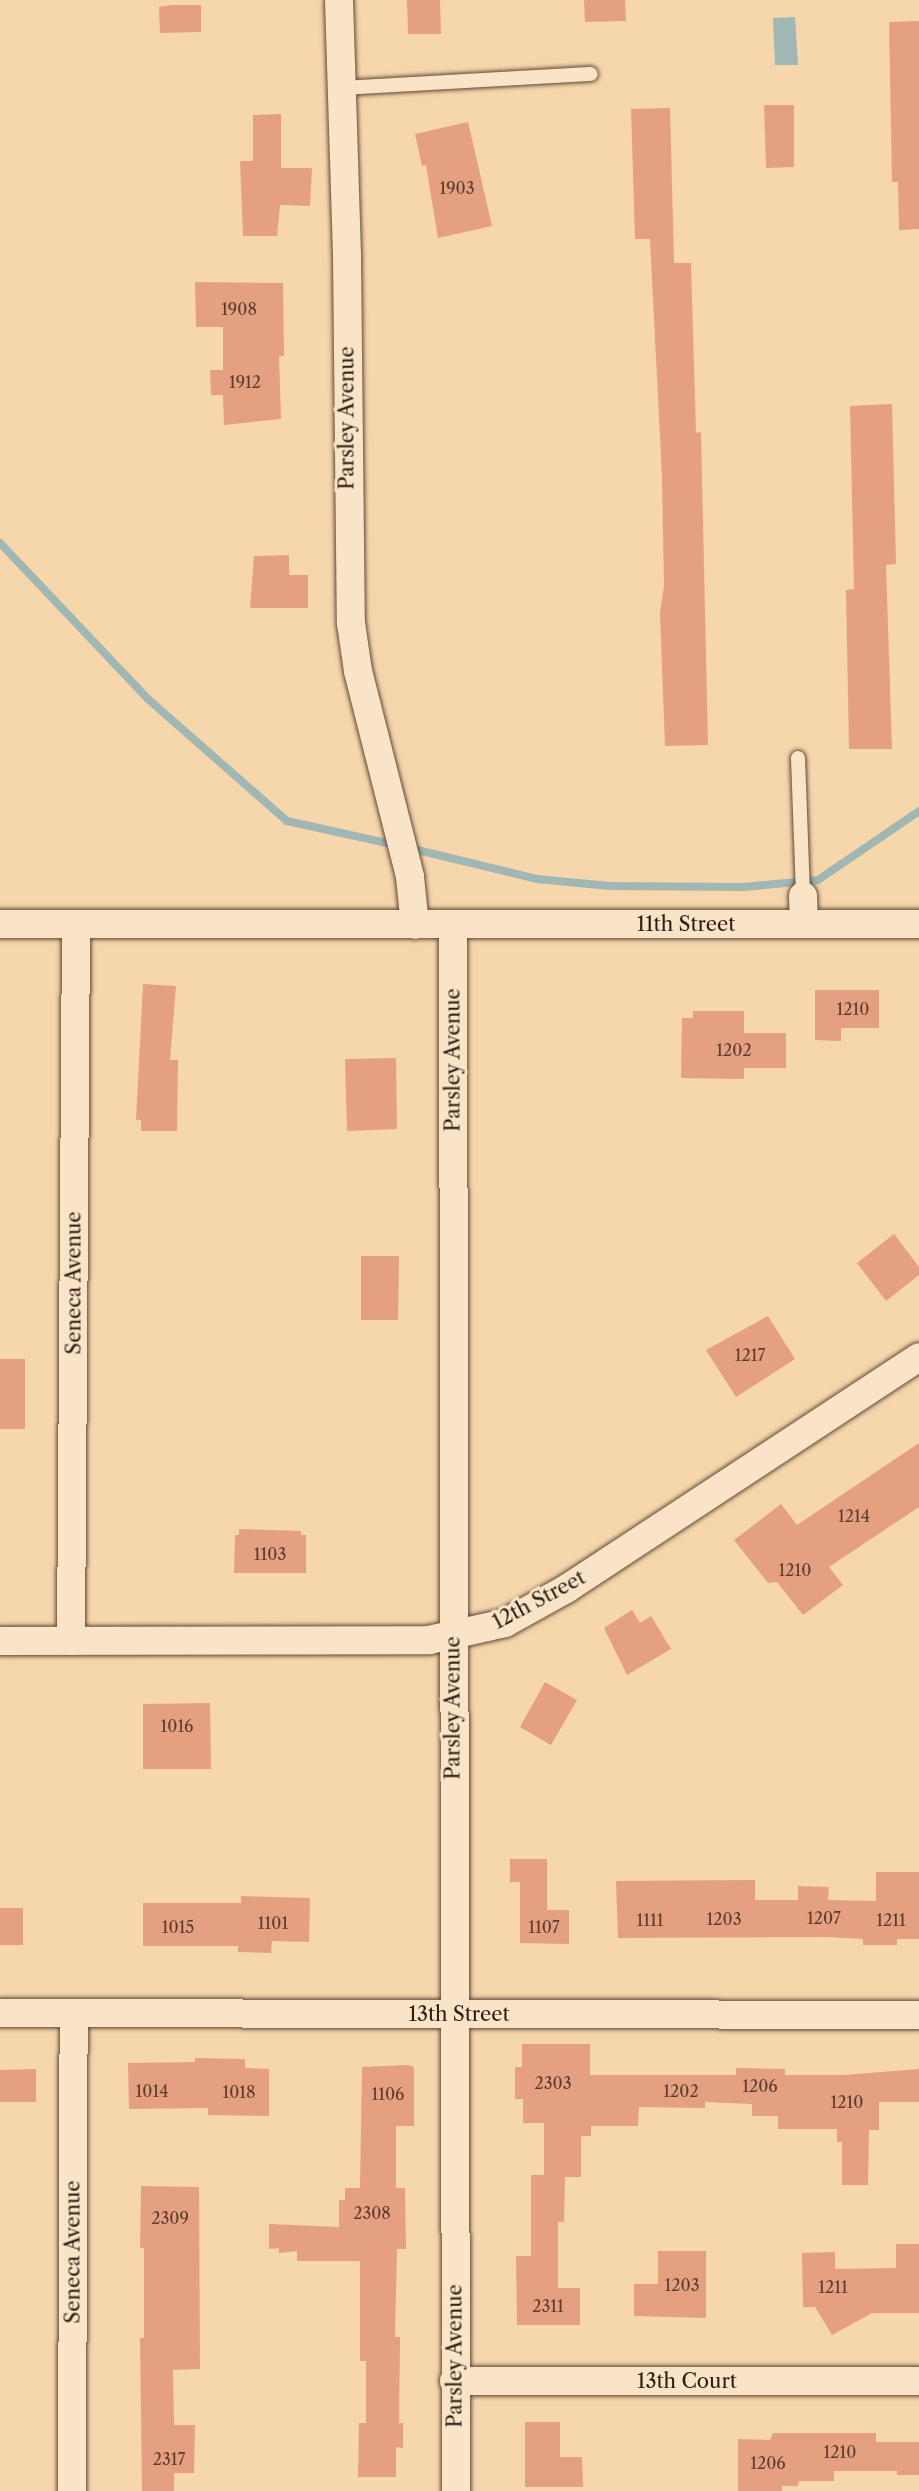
<!DOCTYPE html>
<style>
body{margin:0}
#map{position:relative;width:919px;height:2491px;overflow:hidden;background:#f6d6ab;font-family:"Libre Caslon Text",serif}
div>[style]{position:absolute}
.water>*{inset:0;background:#a0b7b3}
.stream>*{height:8px;margin:-4px;padding:0 4px;transform-origin:4px;border-radius:4px;background:#a0b7b3}
.building>*{inset:0;background:#e5a082}
.roads{filter:drop-shadow(0 0 2px #624938) drop-shadow(0 0 2px #624938)}
.lane>*{height:14px;margin:-7px;padding:0 7px;transform-origin:7px;border-radius:7px;background:#f9e4c8}
.street>*{height:28px;margin:-14px;padding:0 14px;transform-origin:14px;border-radius:14px;background:#f9e4c8}
span{translate:-50% -50%;white-space:nowrap;text-align:center;line-height:1.15;-webkit-text-stroke:6px #f9e4c8;paint-order:stroke}
.number-label{font-size:16px;color:#5d3c2e}
.number-label span{-webkit-text-stroke-width:0}
.street-label{font-size:20px;color:#301a12}
</style>
<div id="map">
<div class="water">
<div style="clip-path:polygon(795px 17px,798px 65px,775px 65px,773px 18px)"></div>
</div>
<div class="stream">
<div style="left:0;top:543px;width:215px;rotate:46.5deg"></div>
<div style="left:148px;top:699px;width:185px;rotate:41.3deg"></div>
<div style="left:287px;top:821px;width:112px;rotate:12.4deg"></div>
<div style="left:409px;top:848px;width:132px;rotate:13.6deg"></div>
<div style="left:537px;top:879px;width:73px;rotate:5.5deg"></div>
<div style="left:610px;top:886px;width:134px;rotate:0.4deg"></div>
<div style="left:744px;top:887px;width:74px;rotate:-5.4deg"></div>
<div style="left:818px;top:880px;width:122px;rotate:-34.3deg"></div>
</div>
<div class="building">
<div style="clip-path:polygon(407px 0,440px 0,441px 34px,408px 34px)"></div>
<div style="clip-path:polygon(584px 0,625px 0,626px 21px,585px 22px)"></div>
<div style="clip-path:polygon(171px 5px,201px 5px,201px 32px,160px 33px,159px 7px)"></div>
<div style="clip-path:polygon(919px 21px,919px 229px,899px 230px,898px 182px,892px 182px,889px 22px)"></div>
<div style="clip-path:polygon(764px 105px,794px 105px,794px 167px,766px 168px)"></div>
<div style="clip-path:polygon(670px 108px,674px 263px,691px 263px,696px 433px,701px 432px,708px 745px,665px 746px,660px 613px,664px 586px,662px 477px,650px 239px,635px 239px,631px 109px)"></div>
<div style="clip-path:polygon(281px 114px,281px 168px,312px 168px,310px 206px,280px 205px,277px 236px,243px 236px,240px 161px,253px 161px,253px 115px)"></div>
<div style="clip-path:polygon(468px 122px,492px 226px,438px 238px,426px 165px,422px 166px,415px 134px)"></div>
<div style="clip-path:polygon(195px 282px,283px 283px,284px 356px,279px 356px,281px 419px,224px 425px,223px 395px,211px 395px,210px 370px,223px 370px,223px 327px,196px 327px)"></div>
<div style="clip-path:polygon(892px 404px,896px 564px,886px 565px,892px 749px,849px 749px,846px 590px,854px 589px,850px 406px)"></div>
<div style="clip-path:polygon(289px 555px,289px 575px,308px 575px,308px 608px,250px 608px,254px 556px)"></div>
<div style="clip-path:polygon(143px 984px,176px 986px,170px 1060px,178px 1060px,177px 1131px,141px 1131px,141px 1120px,136px 1120px)"></div>
<div style="clip-path:polygon(815px 990px,879px 990px,879px 1028px,841px 1028px,841px 1041px,815px 1040px)"></div>
<div style="clip-path:polygon(693px 1011px,744px 1011px,744px 1033px,786px 1033px,786px 1068px,744px 1068px,744px 1079px,681px 1078px,682px 1018px,693px 1018px)"></div>
<div style="clip-path:polygon(396px 1058px,397px 1129px,347px 1131px,345px 1059px)"></div>
<div style="clip-path:polygon(894px 1234px,919px 1267px,919px 1275px,886px 1301px,857px 1263px)"></div>
<div style="clip-path:polygon(361px 1256px,399px 1256px,398px 1320px,361px 1320px)"></div>
<div style="clip-path:polygon(768px 1316px,795px 1359px,736px 1397px,706px 1350px)"></div>
<div style="clip-path:polygon(0 1359px,25px 1359px,25px 1429px,0 1429px)"></div>
<div style="clip-path:polygon(919px 1443px,919px 1507px,829px 1567px,843px 1585px,803px 1615px,777px 1582px,768px 1583px,734px 1540px,781px 1504px,797px 1525px)"></div>
<div style="clip-path:polygon(239px 1529px,301px 1531px,301px 1535px,306px 1535px,306px 1573px,234px 1573px,235px 1535px,239px 1535px)"></div>
<div style="clip-path:polygon(632px 1610px,640px 1623px,651px 1616px,671px 1649px,627px 1675px,604px 1628px)"></div>
<div style="clip-path:polygon(545px 1682px,577px 1700px,551px 1745px,520px 1727px)"></div>
<div style="clip-path:polygon(210px 1703px,211px 1769px,143px 1769px,143px 1704px)"></div>
<div style="clip-path:polygon(510px 1859px,547px 1859px,547px 1910px,569px 1910px,569px 1944px,520px 1943px,520px 1882px,510px 1882px)"></div>
<div style="clip-path:polygon(876px 1872px,919px 1872px,919px 1939px,897px 1939px,897px 1945px,863px 1945px,863px 1939px,826px 1937px,618px 1938px,616px 1881px,755px 1880px,755px 1900px,798px 1900px,798px 1886px,829px 1887px,828px 1900px,876px 1901px)"></div>
<div style="clip-path:polygon(241px 1896px,310px 1898px,309px 1942px,272px 1941px,271px 1953px,238px 1952px,238px 1946px,143px 1946px,143px 1903px,241px 1903px)"></div>
<div style="clip-path:polygon(0 1908px,23px 1908px,23px 1945px,0 1945px)"></div>
<div style="clip-path:polygon(522px 2044px,590px 2044px,590px 2075px,736px 2075px,736px 2068px,785px 2069px,785px 2075px,844px 2075px,919px 2069px,919px 2102px,879px 2102px,879px 2130px,869px 2130px,868px 2185px,842px 2185px,842px 2142px,837px 2142px,837px 2129px,778px 2129px,778px 2116px,752px 2116px,752px 2104px,705px 2102px,705px 2108px,639px 2107px,638px 2126px,591px 2126px,591px 2136px,581px 2136px,581px 2177px,565px 2177px,564px 2222px,558px 2222px,558px 2288px,580px 2288px,580px 2325px,517px 2325px,516px 2256px,531px 2256px,531px 2175px,544px 2175px,544px 2123px,523px 2123px,523px 2099px,515px 2099px,515px 2067px,522px 2067px)"></div>
<div style="clip-path:polygon(195px 2058px,245px 2059px,245px 2068px,269px 2069px,269px 2116px,208px 2115px,208px 2108px,129px 2109px,128px 2063px,195px 2062px)"></div>
<div style="clip-path:polygon(408px 2065px,414px 2067px,414px 2126px,396px 2126px,396px 2188px,405px 2188px,406px 2249px,397px 2249px,395px 2337px,400px 2337px,399px 2423px,403px 2423px,403px 2448px,396px 2447px,396px 2477px,358px 2477px,359px 2423px,366px 2423px,366px 2361px,360px 2361px,360px 2261px,297px 2261px,297px 2251px,279px 2253px,279px 2248px,269px 2249px,269px 2224px,339px 2227px,339px 2200px,345px 2200px,345px 2188px,360px 2188px,362px 2067px)"></div>
<div style="clip-path:polygon(36px 2069px,36px 2102px,0 2102px,0 2070px)"></div>
<div style="clip-path:polygon(141px 2186px,199px 2187px,200px 2369px,173px 2370px,174px 2425px,195px 2425px,194px 2473px,174px 2473px,174px 2491px,142px 2491px,140px 2338px,144px 2338px,144px 2248px,140px 2248px)"></div>
<div style="clip-path:polygon(896px 2244px,919px 2244px,919px 2313px,872px 2313px,832px 2335px,815px 2307px,803px 2307px,802px 2253px,835px 2252px,835px 2269px,896px 2268px)"></div>
<div style="clip-path:polygon(658px 2251px,706px 2251px,706px 2318px,634px 2316px,634px 2284px,658px 2284px)"></div>
<div style="clip-path:polygon(525px 2422px,560px 2422px,560px 2457px,582px 2457px,583px 2487px,525px 2487px)"></div>
<div style="clip-path:polygon(773px 2433px,876px 2433px,876px 2442px,919px 2442px,919px 2475px,897px 2475px,897px 2471px,834px 2471px,834px 2481px,799px 2481px,798px 2486px,782px 2486px,782px 2491px,738px 2491px,738px 2439px,770px 2440px)"></div>
</div>
<div class="roads">
<div class="lane">
<div style="left:340px;top:88px;width:251px;rotate:-3.2deg"></div>
<div style="left:798px;top:758px;width:138px;rotate:87.9deg"></div>
</div>
<div class="street">
<div style="left:339px;top:0;width:257px;rotate:88.2deg"></div>
<div style="left:347px;top:257px;width:366px;rotate:89.4deg"></div>
<div style="left:351px;top:623px;width:49px;rotate:81.7deg"></div>
<div style="left:358px;top:671px;width:212px;rotate:75.8deg"></div>
<div style="left:410px;top:877px;width:48px;rotate:84.1deg"></div>
<div style="left:803px;top:896px;width:27px;rotate:88deg"></div>
<div style="left:0;top:924px;width:919px"></div>
<div style="left:453px;top:925px;width:1566px;rotate:89.89deg"></div>
<div style="left:0;top:1641px;width:429px;rotate:-0.1deg"></div>
<div style="left:429px;top:1640px;width:78px;rotate:-12.6deg"></div>
<div style="left:505px;top:1623px;width:70px;rotate:-29.1deg"></div>
<div style="left:566px;top:1589px;width:422px;rotate:-33.3deg"></div>
<div style="left:71px;top:1641px;width:716px;rotate:-89.6deg"></div>
<div style="left:0;top:2013px;width:919px;rotate:0.12deg"></div>
<div style="left:454px;top:2381px;width:465px"></div>
<div style="left:72px;top:2491px;width:478px;rotate:-89.8deg"></div>
</div>
</div>
<div class="number-label">
<span style="left:457px;top:188px">1903</span>
<span style="left:239px;top:309px">1908</span>
<span style="left:245px;top:382px">1912</span>
<span style="left:853px;top:1009px">1210</span>
<span style="left:734px;top:1050px">1202</span>
<span style="left:750px;top:1355px">1217</span>
<span style="left:854px;top:1516px">1214</span>
<span style="left:270px;top:1554px">1103</span>
<span style="left:795px;top:1570px">1210</span>
<span style="left:177px;top:1726px">1016</span>
<span style="left:824px;top:1918px">1207</span>
<span style="left:724px;top:1919px">1203</span>
<span style="left:650px;top:1920px">1111</span>
<span style="left:891px;top:1920px">1211</span>
<span style="left:273px;top:1923px">1101</span>
<span style="left:178px;top:1927px">1015</span>
<span style="left:544px;top:1927px">1107</span>
<span style="left:553px;top:2083px">2303</span>
<span style="left:760px;top:2086px">1206</span>
<span style="left:152px;top:2091px">1014</span>
<span style="left:681px;top:2091px">1202</span>
<span style="left:239px;top:2092px">1018</span>
<span style="left:388px;top:2094px">1106</span>
<span style="left:847px;top:2102px">1210</span>
<span style="left:372px;top:2213px">2308</span>
<span style="left:170px;top:2218px">2309</span>
<span style="left:682px;top:2285px">1203</span>
<span style="left:833px;top:2287px">1211</span>
<span style="left:548px;top:2306px">2311</span>
<span style="left:840px;top:2452px">1210</span>
<span style="left:169px;top:2459px">2317</span>
<span style="left:768px;top:2463px">1206</span>
</div>
<div class="street-label">
<span style="left:347px;top:418px;rotate:-90deg">Parsley Avenue</span>
<span style="left:686px;top:924px">11th Street</span>
<span style="left:453px;top:1060px;rotate:-90deg">Parsley Avenue</span>
<span style="left:74px;top:1283px;rotate:-90deg">Seneca Avenue</span>
<span style="left:539px;top:1600px;rotate:-28deg">12th Street</span>
<span style="left:453px;top:1708px;rotate:-90deg">Parsley Avenue</span>
<span style="left:459px;top:2014px">13th Street</span>
<span style="left:73px;top:2252px;rotate:-90deg">Seneca Avenue</span>
<span style="left:455px;top:2356px;rotate:-90deg">Parsley Avenue</span>
<span style="left:687px;top:2381px">13th Court</span>
</div>
</div>
